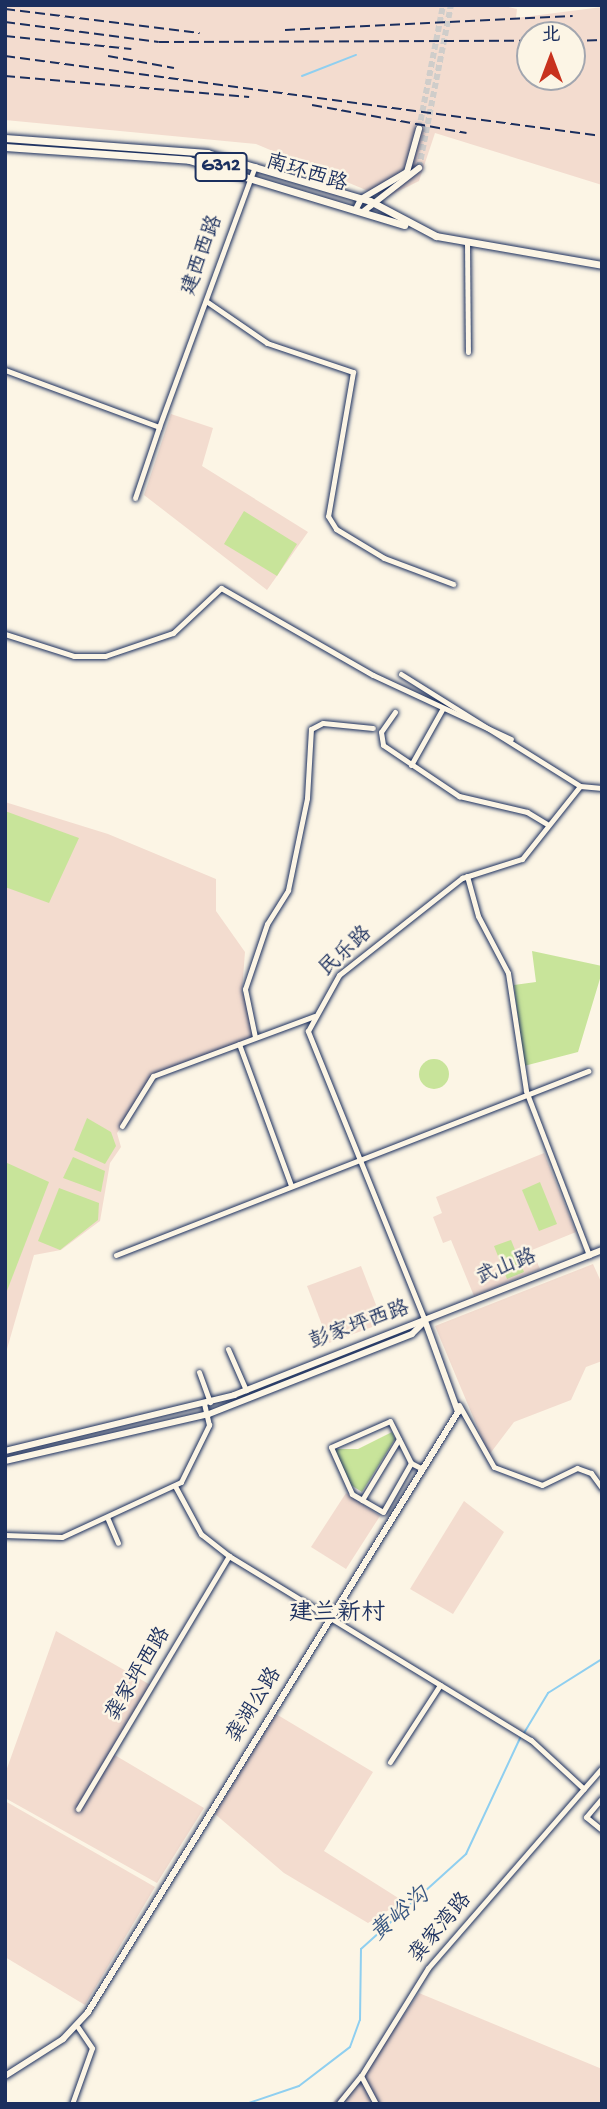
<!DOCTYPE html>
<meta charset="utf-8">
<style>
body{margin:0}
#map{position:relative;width:607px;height:2109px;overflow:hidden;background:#fcf5e5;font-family:"Gochi Hand","LXGW WenKai TC",sans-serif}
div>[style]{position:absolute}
.built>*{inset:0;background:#f3dccf}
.green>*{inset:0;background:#c8e49a}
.round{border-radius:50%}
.stream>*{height:2px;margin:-1px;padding:0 1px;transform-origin:1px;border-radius:1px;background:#8fcff0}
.major-tunnel>*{height:6px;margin-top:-3px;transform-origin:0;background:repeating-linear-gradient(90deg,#cfcdca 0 6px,transparent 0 9px)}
.roads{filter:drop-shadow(0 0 2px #1b2f5e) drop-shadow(0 0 2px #1b2f5e)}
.minor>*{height:5px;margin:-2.5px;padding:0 2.5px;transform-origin:2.5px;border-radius:2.5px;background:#fcf5e5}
.major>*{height:6px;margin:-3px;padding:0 3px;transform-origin:3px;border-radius:3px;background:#fcf5e5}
.highway>*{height:7px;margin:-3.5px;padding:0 3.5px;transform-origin:3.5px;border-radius:3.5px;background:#fcf5e5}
.rail>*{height:2px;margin-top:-1px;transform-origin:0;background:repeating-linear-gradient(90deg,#1b2f5e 0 10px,transparent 0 15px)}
span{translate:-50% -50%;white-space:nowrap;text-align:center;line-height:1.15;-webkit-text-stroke:5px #fcf5e5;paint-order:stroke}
.shield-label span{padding:2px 5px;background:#fcf5e5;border:2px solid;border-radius:5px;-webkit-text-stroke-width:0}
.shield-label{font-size:19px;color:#1b2f5e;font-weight:700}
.street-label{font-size:21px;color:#1b2f5e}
.water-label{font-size:23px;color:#385782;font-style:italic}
.quarter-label{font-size:24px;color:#1b2f5e}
.frame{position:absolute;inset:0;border:7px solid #1b2f5e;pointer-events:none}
.north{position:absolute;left:516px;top:21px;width:70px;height:70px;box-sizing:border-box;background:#fcf5e5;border:2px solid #a2a6af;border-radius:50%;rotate:0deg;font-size:19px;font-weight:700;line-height:28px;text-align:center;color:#1b2f5e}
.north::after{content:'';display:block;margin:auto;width:24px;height:32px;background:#c8321e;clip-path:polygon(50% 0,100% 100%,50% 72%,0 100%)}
</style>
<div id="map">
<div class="built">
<div style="clip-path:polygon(evenodd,5px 5px,500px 5px,517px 9px,516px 18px,602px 7px,602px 185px,435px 133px,419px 181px,385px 198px,256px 144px,5px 120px,5px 5px,530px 35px,572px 35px,572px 77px,530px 77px,530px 35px)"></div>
<div style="clip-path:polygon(171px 414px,213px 428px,202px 466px,308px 532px,267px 590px,144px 495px)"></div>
<div style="clip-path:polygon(5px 802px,108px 834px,216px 879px,216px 911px,245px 952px,242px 991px,257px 1035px,160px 1073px,117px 1133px,121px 1147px,110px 1163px,100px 1221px,61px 1250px,34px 1255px,5px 1356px)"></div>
<div style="clip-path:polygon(544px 1153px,576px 1232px,532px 1250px,540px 1269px,474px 1296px,451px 1240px,443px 1243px,433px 1217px,442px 1213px,436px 1197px)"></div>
<div style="clip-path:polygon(593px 1264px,602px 1284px,602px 1361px,586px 1367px,571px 1400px,514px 1422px,489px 1455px,435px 1326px)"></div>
<div style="clip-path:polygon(361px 1266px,383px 1323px,329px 1343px,307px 1286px)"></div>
<div style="clip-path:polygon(346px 1493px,380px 1516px,346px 1569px,311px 1547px)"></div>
<div style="clip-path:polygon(464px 1501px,504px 1532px,453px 1614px,410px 1589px)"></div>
<div style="clip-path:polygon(56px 1631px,154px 1687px,113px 1754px,204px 1808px,157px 1883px,5px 1798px,5px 1774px)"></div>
<div style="clip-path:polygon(276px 1714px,373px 1772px,324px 1851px,403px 1901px,368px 1923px,284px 1873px,215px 1814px)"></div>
<div style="clip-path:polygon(5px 1801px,155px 1887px,85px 2005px,5px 1957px)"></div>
<div style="clip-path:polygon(419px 1993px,602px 2069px,602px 2104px,331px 2104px,363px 2074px)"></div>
</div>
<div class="green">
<div style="clip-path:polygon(244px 511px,297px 544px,277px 576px,224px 544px)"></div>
<div style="clip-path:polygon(5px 811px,79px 838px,49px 903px,5px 887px)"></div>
<div style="clip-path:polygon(532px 951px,602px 966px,602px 972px,578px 1052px,524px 1066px,514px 985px,536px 982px)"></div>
<div class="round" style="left:419px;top:1059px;width:30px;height:30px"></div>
<div style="clip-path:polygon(87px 1118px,111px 1132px,116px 1146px,105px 1164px,74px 1150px)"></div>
<div style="clip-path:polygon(73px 1157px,105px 1171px,101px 1192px,63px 1178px)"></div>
<div style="clip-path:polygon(5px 1162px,49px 1182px,5px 1296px)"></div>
<div style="clip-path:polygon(540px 1182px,557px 1224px,539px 1231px,522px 1190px)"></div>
<div style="clip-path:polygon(59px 1188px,99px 1203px,98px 1220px,60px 1250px,38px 1241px)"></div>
<div style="clip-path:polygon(511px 1240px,524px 1272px,507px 1279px,494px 1246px)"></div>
<div style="clip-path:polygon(392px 1432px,395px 1439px,362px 1492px,351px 1485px,334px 1449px,358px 1449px)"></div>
</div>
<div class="stream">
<div style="left:302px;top:76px;width:58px;rotate:-21.3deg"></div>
<div style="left:524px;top:1733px;width:47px;rotate:-59deg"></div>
<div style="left:548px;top:1693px;width:64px;rotate:-32.2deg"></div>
<div style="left:246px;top:2104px;width:56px;rotate:-18.8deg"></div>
<div style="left:299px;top:2086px;width:64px;rotate:-37.4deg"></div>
<div style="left:350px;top:2047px;width:29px;rotate:-70deg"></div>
<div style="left:360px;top:2020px;width:71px;rotate:-89.2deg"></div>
<div style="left:361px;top:1949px;width:142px;rotate:-42.1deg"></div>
<div style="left:466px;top:1854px;width:128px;rotate:-65deg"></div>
</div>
<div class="major-tunnel">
<div style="left:419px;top:129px;width:126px;rotate:-79deg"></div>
<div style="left:419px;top:168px;width:166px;rotate:-78.9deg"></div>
</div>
<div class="roads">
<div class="minor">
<div style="left:467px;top:242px;width:110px;rotate:89.5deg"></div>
<div style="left:206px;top:301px;width:74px;rotate:34.5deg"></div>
<div style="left:267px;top:343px;width:91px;rotate:18.6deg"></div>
<div style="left:353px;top:372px;width:146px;rotate:99.8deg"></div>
<div style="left:328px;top:516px;width:15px;rotate:58deg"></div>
<div style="left:336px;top:529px;width:56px;rotate:31.1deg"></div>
<div style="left:384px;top:558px;width:74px;rotate:20.6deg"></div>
<div style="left:5px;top:370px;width:164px;rotate:20.3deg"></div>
<div style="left:159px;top:427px;width:278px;rotate:-69.8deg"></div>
<div style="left:135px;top:498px;width:75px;rotate:-71.3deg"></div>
<div style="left:5px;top:634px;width:72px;rotate:17.7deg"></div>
<div style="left:74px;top:656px;width:31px"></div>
<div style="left:105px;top:656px;width:72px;rotate:-18.7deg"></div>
<div style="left:173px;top:633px;width:66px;rotate:-43.2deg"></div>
<div style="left:221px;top:588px;width:175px;rotate:29.8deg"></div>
<div style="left:373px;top:675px;width:152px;rotate:24.9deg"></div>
<div style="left:401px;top:674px;width:211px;rotate:32deg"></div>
<div style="left:395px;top:712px;width:24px;rotate:125deg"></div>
<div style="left:381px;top:732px;width:13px;rotate:81deg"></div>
<div style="left:383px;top:745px;width:92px;rotate:33.9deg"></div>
<div style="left:459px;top:796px;width:70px;rotate:13.2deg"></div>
<div style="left:527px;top:812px;width:23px;rotate:31deg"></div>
<div style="left:411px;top:765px;width:65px;rotate:-60.7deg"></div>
<div style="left:467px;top:876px;width:41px;rotate:74.6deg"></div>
<div style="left:478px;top:916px;width:64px;rotate:62.2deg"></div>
<div style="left:508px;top:973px;width:119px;rotate:81.3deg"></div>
<div style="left:526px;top:1091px;width:176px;rotate:69deg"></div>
<div style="left:255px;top:1037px;width:49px;rotate:-101.8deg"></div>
<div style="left:245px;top:989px;width:69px;rotate:-71.3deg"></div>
<div style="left:267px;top:924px;width:40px;rotate:-58deg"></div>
<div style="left:288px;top:890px;width:94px;rotate:-78.3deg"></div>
<div style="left:307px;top:798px;width:69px;rotate:-86.7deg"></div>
<div style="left:311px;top:729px;width:13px;rotate:-27deg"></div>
<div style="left:323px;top:723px;width:50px;rotate:5.7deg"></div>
<div style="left:239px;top:1044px;width:150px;rotate:69.8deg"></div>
<div style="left:122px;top:1126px;width:59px;rotate:-58.2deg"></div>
<div style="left:153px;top:1076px;width:172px;rotate:-20.4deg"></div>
<div style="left:116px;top:1255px;width:507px;rotate:-21.3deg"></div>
<div style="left:425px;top:1321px;width:313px;rotate:-112deg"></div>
<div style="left:308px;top:1031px;width:64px;rotate:-61deg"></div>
<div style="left:339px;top:975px;width:157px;rotate:-38.3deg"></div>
<div style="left:462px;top:878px;width:63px;rotate:-17.6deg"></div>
<div style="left:522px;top:859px;width:93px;rotate:-51.5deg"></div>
<div style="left:580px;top:786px;width:22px;rotate:5deg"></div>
<div style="left:228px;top:1349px;width:45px;rotate:66.3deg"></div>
<div style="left:199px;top:1372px;width:32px;rotate:70deg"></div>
<div style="left:459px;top:1405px;width:71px;rotate:60.6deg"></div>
<div style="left:494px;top:1467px;width:51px;rotate:20.6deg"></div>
<div style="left:542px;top:1485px;width:39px;rotate:-26deg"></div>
<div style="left:577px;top:1468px;width:15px;rotate:20deg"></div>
<div style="left:591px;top:1473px;width:19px;rotate:54deg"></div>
<div style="left:411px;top:1463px;width:56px;rotate:119.7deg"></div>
<div style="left:383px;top:1512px;width:36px;rotate:-150deg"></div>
<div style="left:352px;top:1494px;width:51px;rotate:-114.1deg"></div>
<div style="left:331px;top:1447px;width:64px;rotate:-23.8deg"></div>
<div style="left:390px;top:1421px;width:47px;rotate:63.4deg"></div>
<div style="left:411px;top:1463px;width:13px;rotate:27deg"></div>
<div style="left:175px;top:1486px;width:55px;rotate:61.6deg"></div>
<div style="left:201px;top:1534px;width:36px;rotate:38deg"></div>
<div style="left:229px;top:1556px;width:354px;rotate:31.4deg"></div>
<div style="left:531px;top:1740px;width:72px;rotate:42.8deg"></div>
<div style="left:362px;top:1500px;width:71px;rotate:-58.8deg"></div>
<div style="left:107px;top:1517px;width:28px;rotate:67deg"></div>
<div style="left:5px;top:1535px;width:57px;rotate:2deg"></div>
<div style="left:62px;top:1537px;width:131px;rotate:-24.8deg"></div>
<div style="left:181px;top:1482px;width:64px;rotate:-63.8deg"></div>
<div style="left:209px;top:1425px;width:22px;rotate:-103deg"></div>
<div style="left:390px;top:1762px;width:92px;rotate:-57deg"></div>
<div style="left:602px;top:1798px;width:25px;rotate:130deg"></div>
<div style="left:586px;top:1817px;width:21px;rotate:39deg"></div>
<div style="left:78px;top:1809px;width:295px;rotate:-59.2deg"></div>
<div style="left:72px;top:2104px;width:59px;rotate:-70.3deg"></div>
<div style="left:92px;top:2048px;width:25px;rotate:-124deg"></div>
<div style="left:338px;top:2104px;width:36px;rotate:-51deg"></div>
<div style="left:376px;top:2104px;width:32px;rotate:-118deg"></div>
<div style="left:361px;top:2076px;width:127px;rotate:-58.2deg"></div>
<div style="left:428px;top:1968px;width:265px;rotate:-49deg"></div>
</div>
<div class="major">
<div style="left:356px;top:209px;width:11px;rotate:-63deg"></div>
<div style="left:361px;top:199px;width:53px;rotate:-30.4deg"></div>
<div style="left:407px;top:172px;width:45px;rotate:-74.4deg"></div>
<div style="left:364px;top:211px;width:70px;rotate:-38deg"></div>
<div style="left:5px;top:1451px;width:236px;rotate:-13.7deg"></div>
<div style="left:234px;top:1395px;width:396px;rotate:-21.5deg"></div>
<div style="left:5px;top:1461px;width:209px;rotate:-13deg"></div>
<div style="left:209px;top:1414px;width:218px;rotate:-21.5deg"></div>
<div style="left:412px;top:1334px;width:17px;rotate:-45deg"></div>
<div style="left:5px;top:2076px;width:69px;rotate:-32.5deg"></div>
<div style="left:63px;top:2039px;width:37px;rotate:-47deg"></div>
<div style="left:88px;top:2012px;width:705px;rotate:-58.34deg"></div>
<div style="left:458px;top:1412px;width:97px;rotate:-109.9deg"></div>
</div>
<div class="highway">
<div style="left:5px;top:138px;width:203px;rotate:4.2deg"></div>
<div style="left:207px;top:153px;width:170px;rotate:16.4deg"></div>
<div style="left:370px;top:201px;width:75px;rotate:27.9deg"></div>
<div style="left:436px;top:236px;width:169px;rotate:9.9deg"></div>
<div style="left:5px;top:147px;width:184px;rotate:4deg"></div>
<div style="left:189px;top:160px;width:225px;rotate:16.8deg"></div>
</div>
</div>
<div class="rail">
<div style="left:5px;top:9px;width:196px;rotate:7deg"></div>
<div style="left:5px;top:22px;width:155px;rotate:7.4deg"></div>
<div style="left:159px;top:42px;width:371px;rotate:-0.2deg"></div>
<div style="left:285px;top:30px;width:288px;rotate:-2.8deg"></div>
<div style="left:5px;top:36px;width:127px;rotate:5.9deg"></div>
<div style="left:572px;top:41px;width:30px;rotate:-2deg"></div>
<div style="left:5px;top:56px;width:602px;rotate:7.63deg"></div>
<div style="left:108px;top:56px;width:67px;rotate:10.3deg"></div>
<div style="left:5px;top:76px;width:245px;rotate:4.9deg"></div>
<div style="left:312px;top:105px;width:157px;rotate:10.3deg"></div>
</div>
<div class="shield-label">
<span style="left:221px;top:167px">G312</span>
</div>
<div class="street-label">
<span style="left:306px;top:175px;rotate:17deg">南环西路</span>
<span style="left:204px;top:256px;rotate:-70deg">建西西路</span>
<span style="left:347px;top:953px;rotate:-43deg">民乐路</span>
<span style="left:507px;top:1269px;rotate:-22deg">武山路</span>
<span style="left:360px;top:1327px;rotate:-20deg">彭家坪西路</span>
<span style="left:140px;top:1675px;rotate:-59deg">龚家坪西路</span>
<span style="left:256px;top:1706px;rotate:-58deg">龚湖公路</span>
<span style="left:442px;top:1929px;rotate:-50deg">龚家湾路</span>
</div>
<div class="water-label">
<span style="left:401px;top:1916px;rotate:-40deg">黄峪沟</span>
</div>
<div class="quarter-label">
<span style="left:337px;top:1615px">建兰新村</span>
</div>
<div class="frame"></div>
<div class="north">北</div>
</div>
